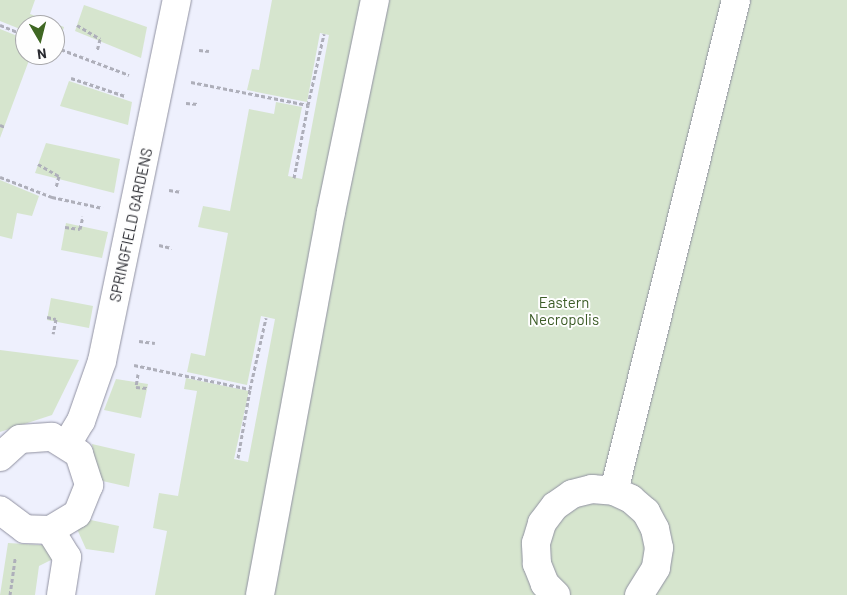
<!DOCTYPE html>
<style>
body{margin:0}
#map{position:relative;width:847px;height:595px;overflow:hidden;background:#eef0fd;font-family:Barlow,sans-serif}
div>[style]{position:absolute}
.green>*{inset:0;background:#d6e5ce}
.path>*{height:3px;margin-top:-1.5px;transform-origin:0;background:repeating-linear-gradient(90deg,#aeafba 0 4px,transparent 0 6.5px)}
.roads{filter:drop-shadow(0 0 1px #9091a1) drop-shadow(0 0 1px #9091a1)}
.minor>*{height:28px;margin:-14px;padding:0 14px;transform-origin:14px;border-radius:14px;background:#fff}
span{translate:-50% -50%;white-space:nowrap;text-align:center;line-height:1.15;-webkit-text-stroke:4px #fefefe;paint-order:stroke}
.street-label{font-size:15px;color:#292a30}
.park-label{font-size:15px;color:#3c5c27}
.north{position:absolute;left:15px;top:15px;width:50px;height:50px;box-sizing:border-box;background:#fefefe;border:1px solid #a9a9ac;border-radius:50%;rotate:172deg;font-size:14px;font-weight:700;line-height:20px;text-align:center;color:#292a30}
.north::after{content:'';display:block;margin:auto;width:18px;height:22px;background:#3f6723;clip-path:polygon(50% 0,100% 100%,50% 72%,0 100%)}
</style>
<div id="map">
<div class="green">
<div style="clip-path:polygon(0 0,35px 0,30px 14px,64px 27px,59px 44px,55px 42px,55px 25px,25px 25px,25px 31px,0 21px)"></div>
<div style="clip-path:polygon(272px 0,847px 0,847px 595px,155px 595px,167px 531px,153px 528px,159px 493px,178px 496px,197px 391px,184px 389px,186px 378px,249px 391px,234px 459px,248px 462px,275px 319px,261px 316px,247px 385px,187px 372px,191px 353px,205px 356px,228px 233px,198px 227px,203px 206px,230px 211px,249px 109px,274px 114px,276px 102px,302px 107px,288px 176px,302px 179px,329px 35px,320px 33px,307px 102px,247px 90px,252px 69px,259px 70px)"></div>
<div style="clip-path:polygon(84px 5px,147px 27px,141px 58px,75px 31px)"></div>
<div style="clip-path:polygon(0 29px,25px 39px,25px 55px,31px 55px,0 138px)"></div>
<div style="clip-path:polygon(69px 81px,132px 102px,128px 125px,60px 106px)"></div>
<div style="clip-path:polygon(46px 143px,120px 159px,114px 193px,35px 173px)"></div>
<div style="clip-path:polygon(0 180px,39px 196px,32px 216px,17px 213px,12px 239px,0 236px)"></div>
<div style="clip-path:polygon(66px 223px,108px 232px,102px 258px,61px 250px)"></div>
<div style="clip-path:polygon(51px 298px,93px 306px,89px 328px,47px 320px)"></div>
<div style="clip-path:polygon(0 350px,79px 360px,52px 415px,0 432px)"></div>
<div style="clip-path:polygon(116px 379px,148px 384px,141px 418px,104px 410px)"></div>
<div style="clip-path:polygon(92px 444px,135px 454px,129px 487px,98px 480px)"></div>
<div style="clip-path:polygon(86px 519px,119px 526px,114px 553px,86px 549px,77px 529px)"></div>
<div style="clip-path:polygon(8px 543px,58px 546px,55px 558px,39px 566px,35px 595px,0 595px)"></div>
</div>
<div class="path">
<div style="left:0;top:25px;width:27px;rotate:22deg"></div>
<div style="left:77px;top:25px;width:27px;rotate:31deg"></div>
<div style="left:100px;top:39px;width:12px;rotate:104deg"></div>
<div style="left:55px;top:47px;width:79px;rotate:20.7deg"></div>
<div style="left:199px;top:50px;width:10px;rotate:6deg"></div>
<div style="left:71px;top:78px;width:57px;rotate:18.4deg"></div>
<div style="left:191px;top:82px;width:119px;rotate:11.1deg"></div>
<div style="left:308px;top:105px;width:73px;rotate:-77.3deg"></div>
<div style="left:186px;top:103px;width:12px;rotate:5deg"></div>
<div style="left:0;top:125px;width:5px;rotate:22deg"></div>
<div style="left:38px;top:164px;width:24px;rotate:30deg"></div>
<div style="left:59px;top:176px;width:11px;rotate:105deg"></div>
<div style="left:0;top:177px;width:56px;rotate:21deg"></div>
<div style="left:52px;top:197px;width:52px;rotate:12.2deg"></div>
<div style="left:294px;top:178px;width:74px;rotate:-79.1deg"></div>
<div style="left:169px;top:190px;width:13px;rotate:9deg"></div>
<div style="left:65px;top:227px;width:15px;rotate:8deg"></div>
<div style="left:80px;top:229px;width:13px;rotate:-77deg"></div>
<div style="left:159px;top:245px;width:13px;rotate:13deg"></div>
<div style="left:47px;top:317px;width:9px;rotate:13deg"></div>
<div style="left:56px;top:319px;width:15px;rotate:101deg"></div>
<div style="left:139px;top:341px;width:16px;rotate:7deg"></div>
<div style="left:134px;top:365px;width:118px;rotate:11.7deg"></div>
<div style="left:250px;top:389px;width:73px;rotate:-77.3deg"></div>
<div style="left:138px;top:374px;width:13px;rotate:99deg"></div>
<div style="left:136px;top:387px;width:11px;rotate:5deg"></div>
<div style="left:238px;top:458px;width:70px;rotate:-80.1deg"></div>
<div style="left:10px;top:595px;width:37px;rotate:-82deg"></div>
</div>
<div class="roads">
<div class="minor">
<div style="left:67px;top:444px;width:27px;rotate:-59deg"></div>
<div style="left:81px;top:421px;width:64px;rotate:-70.7deg"></div>
<div style="left:102px;top:361px;width:369px;rotate:-78.3deg"></div>
<div style="left:0;top:457px;width:27px;rotate:-42deg"></div>
<div style="left:20px;top:439px;width:32px;rotate:-4deg"></div>
<div style="left:52px;top:437px;width:32px;rotate:32deg"></div>
<div style="left:79px;top:454px;width:33px;rotate:72deg"></div>
<div style="left:89px;top:485px;width:31px;rotate:112deg"></div>
<div style="left:77px;top:514px;width:31px;rotate:149deg"></div>
<div style="left:50px;top:530px;width:25px;rotate:-178deg"></div>
<div style="left:25px;top:529px;width:31px;rotate:-143deg"></div>
<div style="left:614px;top:491px;width:506px;rotate:-76.05deg"></div>
<div style="left:50px;top:530px;width:32px;rotate:58deg"></div>
<div style="left:67px;top:557px;width:38px;rotate:99deg"></div>
<div style="left:260px;top:595px;width:390px;rotate:-79.5deg"></div>
<div style="left:331px;top:212px;width:217px;rotate:-78.3deg"></div>
<div style="left:556px;top:595px;width:16px;rotate:-135deg"></div>
<div style="left:545px;top:584px;width:22px;rotate:-112deg"></div>
<div style="left:537px;top:564px;width:21px;rotate:-93deg"></div>
<div style="left:536px;top:543px;width:21px;rotate:-73deg"></div>
<div style="left:542px;top:523px;width:21px;rotate:-53deg"></div>
<div style="left:555px;top:506px;width:21px;rotate:-35deg"></div>
<div style="left:572px;top:494px;width:21px;rotate:-14deg"></div>
<div style="left:592px;top:489px;width:22px;rotate:5deg"></div>
<div style="left:614px;top:491px;width:19px;rotate:25deg"></div>
<div style="left:631px;top:499px;width:20px;rotate:41deg"></div>
<div style="left:646px;top:512px;width:19px;rotate:62deg"></div>
<div style="left:655px;top:529px;width:19px;rotate:78deg"></div>
<div style="left:659px;top:548px;width:20px;rotate:99deg"></div>
<div style="left:656px;top:568px;width:32px;rotate:122deg"></div>
</div>
</div>
<div class="street-label">
<span style="left:131px;top:225px;rotate:-78deg">SPRINGFIELD GARDENS</span>
</div>
<div class="park-label">
<span style="left:564px;top:311px">Eastern<br>Necropolis</span>
</div>
<div class="north">N</div>
</div>
